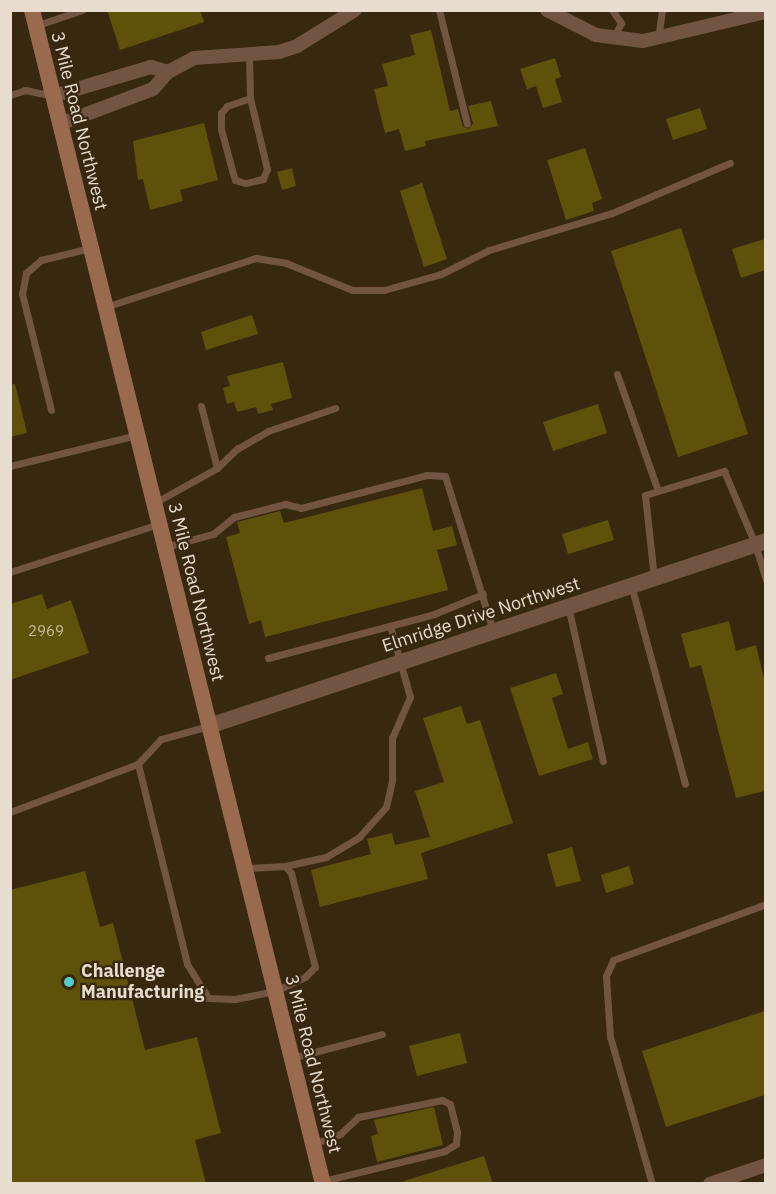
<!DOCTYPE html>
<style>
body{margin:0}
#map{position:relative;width:776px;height:1194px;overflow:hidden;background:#382810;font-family:"IBM Plex Sans",sans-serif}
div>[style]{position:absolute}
.building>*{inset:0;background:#5e520a}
.service>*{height:7px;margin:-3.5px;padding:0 3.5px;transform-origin:3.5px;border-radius:3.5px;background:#725443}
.minor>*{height:14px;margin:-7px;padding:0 7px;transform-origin:7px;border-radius:7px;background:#725443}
.tertiary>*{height:16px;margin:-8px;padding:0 8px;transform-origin:8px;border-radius:8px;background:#725443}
.secondary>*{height:16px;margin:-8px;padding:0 8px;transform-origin:8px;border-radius:8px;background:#996a4e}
.dots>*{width:16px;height:16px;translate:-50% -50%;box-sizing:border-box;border:3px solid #382810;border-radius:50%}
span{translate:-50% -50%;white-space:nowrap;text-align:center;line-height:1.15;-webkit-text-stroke:4.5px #382810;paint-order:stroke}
.number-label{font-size:15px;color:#c5ba9d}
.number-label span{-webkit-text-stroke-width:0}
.street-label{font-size:18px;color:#e7dcce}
.poi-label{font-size:18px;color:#e7dcce;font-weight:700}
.left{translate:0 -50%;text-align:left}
.frame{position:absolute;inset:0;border:12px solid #e7dcce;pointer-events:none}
</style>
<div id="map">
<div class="building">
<div style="clip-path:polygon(107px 10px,200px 10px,204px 22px,120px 50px)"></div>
<div style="clip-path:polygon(431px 30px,450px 111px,458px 109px,463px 127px,469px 129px,473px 123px,468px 106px,491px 101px,498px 126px,425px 141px,426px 146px,405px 151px,399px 129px,385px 133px,374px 89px,388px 86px,382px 64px,415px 55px,410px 35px)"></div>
<div style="clip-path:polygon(555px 58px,561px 77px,555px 79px,562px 102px,543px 108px,536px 86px,527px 89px,520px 69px)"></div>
<div style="clip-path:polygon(700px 108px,707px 129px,673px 140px,666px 119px)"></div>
<div style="clip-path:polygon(204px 123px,218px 180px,180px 190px,183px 201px,150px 210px,143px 179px,138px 180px,133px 141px)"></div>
<div style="clip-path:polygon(585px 148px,602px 199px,592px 203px,594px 211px,566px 220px,547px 160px)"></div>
<div style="clip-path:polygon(292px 168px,296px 186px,282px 190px,277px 172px)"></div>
<div style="clip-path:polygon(422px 183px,447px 259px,424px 267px,400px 191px)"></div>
<div style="clip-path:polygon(681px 228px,748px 434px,678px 457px,611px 251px)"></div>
<div style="clip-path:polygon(765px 239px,765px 270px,741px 278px,732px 249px)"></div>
<div style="clip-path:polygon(252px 315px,258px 334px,206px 350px,201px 332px)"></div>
<div style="clip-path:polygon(283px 362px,292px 398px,271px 404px,273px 410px,258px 414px,256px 407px,237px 412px,234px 402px,227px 404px,223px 388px,230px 386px,227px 376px)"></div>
<div style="clip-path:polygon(15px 384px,27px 433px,10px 437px,10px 385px)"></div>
<div style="clip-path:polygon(598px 404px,607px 433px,553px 451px,543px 422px)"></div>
<div style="clip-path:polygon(422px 488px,433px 531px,452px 526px,457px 545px,437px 550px,448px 590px,265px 637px,261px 620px,249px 624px,226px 537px,240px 533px,237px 522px,280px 511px,284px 523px)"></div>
<div style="clip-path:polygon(608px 520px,614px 540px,568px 554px,562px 534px)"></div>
<div style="clip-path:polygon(42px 594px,47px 609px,71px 600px,89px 653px,10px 680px,10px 604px)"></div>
<div style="clip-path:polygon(729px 621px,736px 651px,756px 645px,765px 683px,765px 791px,736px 798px,701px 665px,690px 668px,681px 634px)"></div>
<div style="clip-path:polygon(556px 673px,563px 694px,552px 698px,568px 749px,588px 742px,593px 759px,539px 776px,510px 688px)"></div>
<div style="clip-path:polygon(461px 706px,467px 724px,480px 720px,513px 823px,421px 853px,428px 879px,320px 907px,311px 870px,371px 854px,367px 839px,392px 833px,395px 845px,430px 837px,415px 791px,444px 782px,423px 718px)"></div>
<div style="clip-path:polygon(572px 847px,581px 881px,556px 887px,547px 854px)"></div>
<div style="clip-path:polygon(629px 866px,634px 884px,606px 893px,601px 875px)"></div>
<div style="clip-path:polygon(85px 871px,100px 927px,113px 923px,145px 1050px,197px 1037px,221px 1133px,195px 1140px,206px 1184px,10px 1184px,10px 890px)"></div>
<div style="clip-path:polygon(765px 1011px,765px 1095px,666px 1127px,642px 1051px)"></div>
<div style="clip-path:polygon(460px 1033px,467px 1063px,417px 1076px,409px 1046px)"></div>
<div style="clip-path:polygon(434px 1107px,443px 1145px,377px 1162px,371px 1136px,378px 1134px,374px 1120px)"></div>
<div style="clip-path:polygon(484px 1156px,493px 1184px,405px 1184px,404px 1181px)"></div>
</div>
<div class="service">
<div style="left:439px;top:10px;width:117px;rotate:76.2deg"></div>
<div style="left:612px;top:10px;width:16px;rotate:55deg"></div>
<div style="left:621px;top:23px;width:16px;rotate:117deg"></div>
<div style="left:35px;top:26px;width:50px;rotate:-18.8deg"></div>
<div style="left:658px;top:39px;width:29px;rotate:-82deg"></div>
<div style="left:249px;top:56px;width:42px;rotate:88.6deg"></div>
<div style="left:250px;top:98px;width:73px;rotate:76.5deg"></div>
<div style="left:267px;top:169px;width:11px;rotate:112deg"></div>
<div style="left:263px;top:179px;width:18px;rotate:167deg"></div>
<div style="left:245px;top:183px;width:10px;rotate:-163deg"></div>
<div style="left:235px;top:180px;width:10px;rotate:-107deg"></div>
<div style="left:232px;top:170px;width:42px;rotate:-105deg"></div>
<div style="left:221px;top:129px;width:16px;rotate:-90deg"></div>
<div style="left:221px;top:113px;width:9px;rotate:-49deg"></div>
<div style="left:227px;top:106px;width:24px;rotate:-19deg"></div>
<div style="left:10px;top:95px;width:16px;rotate:-18deg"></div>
<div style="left:25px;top:90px;width:29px;rotate:12deg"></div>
<div style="left:105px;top:307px;width:159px;rotate:-18deg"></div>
<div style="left:256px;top:258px;width:30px;rotate:9deg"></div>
<div style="left:286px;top:263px;width:71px;rotate:22.2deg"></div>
<div style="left:352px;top:290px;width:32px"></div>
<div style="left:384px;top:290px;width:59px;rotate:-15.7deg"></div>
<div style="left:441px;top:274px;width:54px;rotate:-26.6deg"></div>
<div style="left:489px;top:250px;width:128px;rotate:-16.7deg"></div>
<div style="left:612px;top:213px;width:128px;rotate:-23deg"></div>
<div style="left:617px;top:374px;width:124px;rotate:70.7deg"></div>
<div style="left:201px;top:406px;width:64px;rotate:75.5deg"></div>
<div style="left:51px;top:410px;width:120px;rotate:-104deg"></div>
<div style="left:22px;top:294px;width:21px;rotate:-79deg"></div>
<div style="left:26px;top:273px;width:20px;rotate:-41deg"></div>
<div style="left:41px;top:260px;width:50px;rotate:-13.8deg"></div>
<div style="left:10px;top:466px;width:131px;rotate:-13.7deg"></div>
<div style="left:156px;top:502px;width:70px;rotate:-29.1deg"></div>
<div style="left:217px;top:468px;width:28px;rotate:-44deg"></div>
<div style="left:237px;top:449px;width:36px;rotate:-30deg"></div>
<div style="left:268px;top:431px;width:71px;rotate:-18.9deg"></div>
<div style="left:165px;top:547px;width:50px;rotate:-15.2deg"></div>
<div style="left:213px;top:534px;width:27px;rotate:-39deg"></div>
<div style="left:234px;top:517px;width:53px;rotate:-14.3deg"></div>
<div style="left:285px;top:504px;width:16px;rotate:14deg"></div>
<div style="left:301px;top:508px;width:130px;rotate:-14.7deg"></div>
<div style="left:427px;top:475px;width:18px;rotate:3deg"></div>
<div style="left:445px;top:476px;width:162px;rotate:72.8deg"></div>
<div style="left:10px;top:572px;width:157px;rotate:-17.9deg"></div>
<div style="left:654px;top:578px;width:83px;rotate:-96.2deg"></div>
<div style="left:645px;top:495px;width:83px;rotate:-16.9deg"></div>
<div style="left:724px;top:471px;width:79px;rotate:67deg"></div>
<div style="left:755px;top:544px;width:39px;rotate:73deg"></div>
<div style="left:631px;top:585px;width:206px;rotate:74.8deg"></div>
<div style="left:568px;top:606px;width:159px;rotate:77.3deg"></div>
<div style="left:268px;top:658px;width:172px;rotate:-14.8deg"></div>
<div style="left:434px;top:614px;width:53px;rotate:-22.2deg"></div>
<div style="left:209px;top:726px;width:50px;rotate:164.8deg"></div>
<div style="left:161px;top:739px;width:34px;rotate:133deg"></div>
<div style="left:138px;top:764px;width:206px;rotate:76.2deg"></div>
<div style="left:187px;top:964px;width:40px;rotate:58deg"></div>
<div style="left:208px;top:998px;width:27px;rotate:2deg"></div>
<div style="left:235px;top:999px;width:41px;rotate:-11.3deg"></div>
<div style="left:275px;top:991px;width:33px;rotate:-25deg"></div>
<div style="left:305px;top:977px;width:14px;rotate:-45deg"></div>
<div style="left:315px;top:967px;width:97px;rotate:-104.3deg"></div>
<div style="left:291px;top:873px;width:9px;rotate:-131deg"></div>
<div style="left:285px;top:866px;width:39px;rotate:177deg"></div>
<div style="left:10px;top:812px;width:137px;rotate:-20.6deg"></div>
<div style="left:285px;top:866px;width:42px;rotate:-12.4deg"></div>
<div style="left:326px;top:857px;width:39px;rotate:-31deg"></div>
<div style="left:359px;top:837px;width:40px;rotate:-48deg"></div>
<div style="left:386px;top:807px;width:28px;rotate:-77deg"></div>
<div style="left:392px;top:780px;width:42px;rotate:-90deg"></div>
<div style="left:392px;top:738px;width:45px;rotate:-66.3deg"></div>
<div style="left:410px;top:697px;width:74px;rotate:-105.7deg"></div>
<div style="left:292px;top:1058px;width:93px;rotate:-14.9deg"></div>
<div style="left:313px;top:1144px;width:29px;rotate:-20deg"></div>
<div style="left:340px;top:1134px;width:25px;rotate:-43deg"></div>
<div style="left:358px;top:1117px;width:86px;rotate:-11.4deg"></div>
<div style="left:442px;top:1100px;width:9px;rotate:27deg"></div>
<div style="left:450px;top:1104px;width:29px;rotate:76deg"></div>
<div style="left:457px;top:1132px;width:12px;rotate:95deg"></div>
<div style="left:456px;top:1144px;width:13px;rotate:148deg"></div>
<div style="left:445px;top:1151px;width:126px;rotate:166.2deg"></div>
<div style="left:652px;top:1184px;width:153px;rotate:-105.9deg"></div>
<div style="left:610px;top:1037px;width:61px;rotate:-93.8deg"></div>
<div style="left:606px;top:976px;width:17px;rotate:-66deg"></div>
<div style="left:613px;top:960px;width:163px;rotate:-20.1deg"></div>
</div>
<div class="minor">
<div style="left:547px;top:10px;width:55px;rotate:27deg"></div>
<div style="left:596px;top:35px;width:47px;rotate:7.3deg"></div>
<div style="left:643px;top:41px;width:126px;rotate:-13.3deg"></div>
<div style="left:53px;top:96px;width:102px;rotate:-16.5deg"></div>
<div style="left:151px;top:67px;width:18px;rotate:16deg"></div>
<div style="left:60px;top:124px;width:99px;rotate:-20.6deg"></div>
<div style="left:153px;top:89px;width:23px;rotate:-49deg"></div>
<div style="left:168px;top:72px;width:30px;rotate:-28deg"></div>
<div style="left:194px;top:58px;width:85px;rotate:-4deg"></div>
<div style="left:279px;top:52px;width:19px;rotate:-18deg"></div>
<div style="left:297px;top:46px;width:68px;rotate:-31.8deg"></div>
<div style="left:710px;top:1184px;width:59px;rotate:-18.7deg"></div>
</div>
<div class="tertiary">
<div style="left:209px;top:726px;width:587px;rotate:-18.37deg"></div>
</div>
<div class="secondary">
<div style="left:32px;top:10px;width:1210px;rotate:76.08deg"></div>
</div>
<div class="dots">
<div style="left:69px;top:982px;background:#53cdca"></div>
</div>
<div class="number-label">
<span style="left:46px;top:631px">2969</span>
</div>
<div class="street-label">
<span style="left:79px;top:121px;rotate:76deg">3 Mile Road Northwest</span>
<span style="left:196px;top:592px;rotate:76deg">3 Mile Road Northwest</span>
<span style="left:481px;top:615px;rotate:-18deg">Elmridge Drive Northwest</span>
<span style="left:313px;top:1064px;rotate:76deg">3 Mile Road Northwest</span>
</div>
<div class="poi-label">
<span class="left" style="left:81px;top:982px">Challenge<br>Manufacturing</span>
</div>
<div class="frame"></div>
</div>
